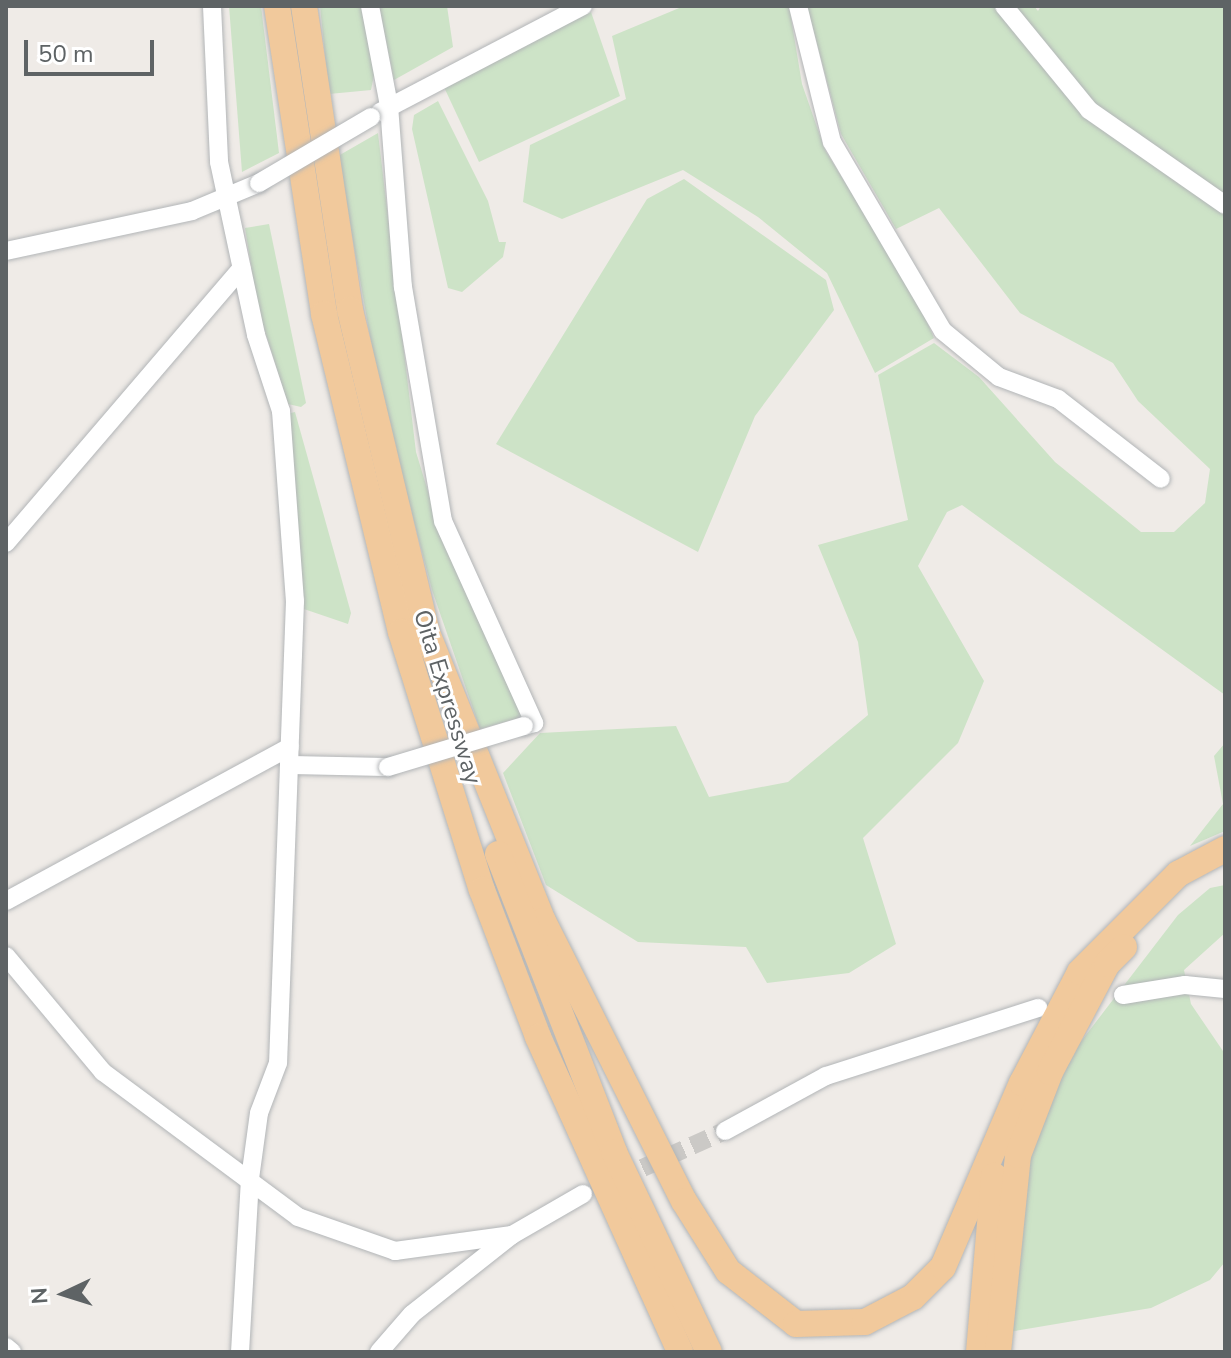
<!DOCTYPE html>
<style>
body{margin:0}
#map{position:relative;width:1231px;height:1358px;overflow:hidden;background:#efebe7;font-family:"Nunito Sans",sans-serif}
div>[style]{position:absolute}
.green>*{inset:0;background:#cde3c7}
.minor-tunnel>*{height:18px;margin-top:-9px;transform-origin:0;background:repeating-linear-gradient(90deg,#cbc9c6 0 18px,transparent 0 27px)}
.roads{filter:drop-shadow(0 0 2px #b2b5b7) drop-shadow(0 0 2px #b2b5b7)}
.minor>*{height:18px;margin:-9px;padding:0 9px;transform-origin:9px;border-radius:9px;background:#fff}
.highway>*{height:26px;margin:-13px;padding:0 13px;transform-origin:13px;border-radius:13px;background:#f1c99c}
.bridges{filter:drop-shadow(0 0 2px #b2b5b7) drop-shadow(0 0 2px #b2b5b7)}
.minor-bridge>*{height:18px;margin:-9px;padding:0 9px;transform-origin:9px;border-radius:9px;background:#fff}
span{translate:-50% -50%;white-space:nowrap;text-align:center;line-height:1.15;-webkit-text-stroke:6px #fff;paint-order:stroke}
.street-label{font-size:24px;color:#5e6365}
.frame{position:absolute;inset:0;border:8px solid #5e6365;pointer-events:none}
.north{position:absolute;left:24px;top:1254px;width:80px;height:80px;-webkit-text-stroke:6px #fff;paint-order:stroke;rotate:266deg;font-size:22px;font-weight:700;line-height:32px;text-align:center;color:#5e6365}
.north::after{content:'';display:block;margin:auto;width:28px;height:36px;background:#5e6365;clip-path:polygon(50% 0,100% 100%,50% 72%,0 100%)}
.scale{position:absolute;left:24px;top:40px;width:130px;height:36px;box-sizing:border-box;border:4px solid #5e6365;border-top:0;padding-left:10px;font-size:24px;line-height:28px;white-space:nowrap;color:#5e6365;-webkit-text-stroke:6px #fff;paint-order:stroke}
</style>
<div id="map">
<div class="green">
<div style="clip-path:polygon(229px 6px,261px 6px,279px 153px,242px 172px)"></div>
<div style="clip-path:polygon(320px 6px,362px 6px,376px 65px,371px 90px,329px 94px)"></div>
<div style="clip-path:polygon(379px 6px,447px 6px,453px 47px,394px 80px)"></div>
<div style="clip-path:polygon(684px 6px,789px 6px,802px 84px,825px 150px,917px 299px,934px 338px,875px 373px,827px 273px,758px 217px,683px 170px,562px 219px,523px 202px,530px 145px,626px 99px,612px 36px)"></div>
<div style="clip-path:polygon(807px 6px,1034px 6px,1038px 11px,1041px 6px,1225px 6px,1225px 695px,962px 505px,947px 512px,918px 566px,984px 681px,958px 743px,863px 838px,896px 944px,849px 973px,767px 983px,746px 947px,638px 942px,546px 885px,503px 773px,540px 733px,676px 726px,709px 797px,788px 782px,868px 715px,858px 642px,818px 545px,908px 520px,878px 375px,934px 343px,979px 377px,1055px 462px,1141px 532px,1174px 532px,1205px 503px,1210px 469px,1138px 401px,1113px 363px,1020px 313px,939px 208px,896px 229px,841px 134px)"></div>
<div style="clip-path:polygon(591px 12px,620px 96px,479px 162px,443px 85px)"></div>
<div style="clip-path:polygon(438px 101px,488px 201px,499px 242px,506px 242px,503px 257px,462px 292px,448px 288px,412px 129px,414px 115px)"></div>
<div style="clip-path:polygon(378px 133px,416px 452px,440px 531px,526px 716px,480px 729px,432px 590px,379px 387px,338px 156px)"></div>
<div style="clip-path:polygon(684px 179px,826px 280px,834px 310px,755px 416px,698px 552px,496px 444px,647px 199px)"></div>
<div style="clip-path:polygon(269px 224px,306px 403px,301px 407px,288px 404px,258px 309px,245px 228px)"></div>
<div style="clip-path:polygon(295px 412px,351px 613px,348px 624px,301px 608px,286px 414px)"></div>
<div style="clip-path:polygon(1225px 743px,1225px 831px,1190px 846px,1223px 804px,1214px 756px)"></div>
<div style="clip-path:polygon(1225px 885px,1225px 933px,1184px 970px,1191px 1004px,1225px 1054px,1225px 1262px,1210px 1280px,1151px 1308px,1009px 1332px,1025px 1158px,1056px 1074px,1178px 915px,1210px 888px)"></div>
</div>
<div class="minor-tunnel">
<div style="left:618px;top:1179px;width:117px;rotate:-24.2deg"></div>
</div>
<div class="roads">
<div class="minor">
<div style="left:212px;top:6px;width:156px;rotate:87.4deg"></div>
<div style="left:219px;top:162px;width:177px;rotate:77.9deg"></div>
<div style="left:256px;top:335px;width:80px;rotate:71.8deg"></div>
<div style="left:281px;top:411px;width:191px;rotate:85.8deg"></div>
<div style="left:295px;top:601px;width:462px;rotate:92.1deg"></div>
<div style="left:278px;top:1063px;width:53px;rotate:110.8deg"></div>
<div style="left:259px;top:1113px;width:67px;rotate:97.8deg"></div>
<div style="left:250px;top:1179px;width:173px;rotate:93.3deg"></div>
<div style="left:370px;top:6px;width:102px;rotate:79.2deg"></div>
<div style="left:389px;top:106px;width:182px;rotate:85.6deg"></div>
<div style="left:403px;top:287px;width:237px;rotate:80.3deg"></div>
<div style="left:443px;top:521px;width:222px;rotate:65.7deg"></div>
<div style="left:534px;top:723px;width:10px;rotate:163deg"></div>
<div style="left:798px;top:6px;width:140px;rotate:76deg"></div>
<div style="left:832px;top:142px;width:219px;rotate:59.6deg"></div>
<div style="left:943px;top:331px;width:72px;rotate:39.4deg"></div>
<div style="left:999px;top:377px;width:63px;rotate:20.4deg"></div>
<div style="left:1058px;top:399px;width:130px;rotate:37.8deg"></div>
<div style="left:1004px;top:6px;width:134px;rotate:50.7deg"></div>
<div style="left:1089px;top:110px;width:166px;rotate:34.9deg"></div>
<div style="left:380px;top:112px;width:229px;rotate:-27.6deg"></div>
<div style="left:6px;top:251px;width:190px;rotate:-12.1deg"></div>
<div style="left:192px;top:211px;width:73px;rotate:-22.7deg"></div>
<div style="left:6px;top:543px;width:362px;rotate:-49.4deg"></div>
<div style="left:289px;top:765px;width:99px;rotate:1.2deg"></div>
<div style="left:6px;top:901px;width:323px;rotate:-28.5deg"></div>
<div style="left:6px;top:956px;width:151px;rotate:50.1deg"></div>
<div style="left:103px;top:1072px;width:243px;rotate:36.6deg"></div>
<div style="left:298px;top:1217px;width:103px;rotate:19.3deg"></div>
<div style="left:395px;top:1251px;width:118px;rotate:-7.8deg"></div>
<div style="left:1123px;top:995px;width:63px;rotate:-9.2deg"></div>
<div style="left:1185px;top:985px;width:40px;rotate:5.7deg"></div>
<div style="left:725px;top:1131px;width:115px;rotate:-28.6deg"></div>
<div style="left:826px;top:1076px;width:223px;rotate:-17.8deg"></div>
<div style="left:6px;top:1347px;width:8px;rotate:40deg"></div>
<div style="left:379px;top:1352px;width:50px;rotate:-49deg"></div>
<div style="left:412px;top:1314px;width:127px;rotate:-38.3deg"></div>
<div style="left:512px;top:1235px;width:82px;rotate:-30deg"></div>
</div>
<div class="highway">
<div style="left:277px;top:6px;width:312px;rotate:81.3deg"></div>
<div style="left:324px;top:314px;width:327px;rotate:76.4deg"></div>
<div style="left:401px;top:632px;width:270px;rotate:72.6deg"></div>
<div style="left:482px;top:890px;width:157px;rotate:69.1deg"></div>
<div style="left:538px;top:1037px;width:346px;rotate:65.7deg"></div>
<div style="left:304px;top:6px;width:307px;rotate:81.4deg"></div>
<div style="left:350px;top:310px;width:337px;rotate:76.6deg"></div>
<div style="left:423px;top:623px;width:321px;rotate:68.1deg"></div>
<div style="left:543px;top:921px;width:313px;rotate:63.3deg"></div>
<div style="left:684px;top:1201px;width:83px;rotate:57.8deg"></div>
<div style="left:728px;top:1271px;width:86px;rotate:37.9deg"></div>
<div style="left:796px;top:1324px;width:69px;rotate:-1.7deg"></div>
<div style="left:865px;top:1322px;width:54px;rotate:-27.5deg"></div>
<div style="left:913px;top:1297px;width:42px;rotate:-45deg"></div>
<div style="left:943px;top:1267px;width:200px;rotate:-66.8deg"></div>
<div style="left:1022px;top:1083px;width:125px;rotate:-62.4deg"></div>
<div style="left:1080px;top:972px;width:139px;rotate:-45deg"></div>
<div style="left:1178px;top:874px;width:53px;rotate:-28deg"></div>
<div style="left:498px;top:854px;width:320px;rotate:68.7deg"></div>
<div style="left:614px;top:1152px;width:221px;rotate:64.6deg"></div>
<div style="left:979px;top:1352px;width:177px;rotate:-85.1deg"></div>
<div style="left:998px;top:1352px;width:198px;rotate:-84.2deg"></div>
<div style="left:1018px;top:1155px;width:89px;rotate:-68.9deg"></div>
<div style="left:1050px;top:1072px;width:122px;rotate:-62.2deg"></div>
<div style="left:1107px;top:964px;width:24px;rotate:-45deg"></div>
</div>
</div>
<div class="bridges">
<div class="minor-bridge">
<div style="left:259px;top:183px;width:130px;rotate:-30.5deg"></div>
<div style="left:388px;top:767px;width:142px;rotate:-16.8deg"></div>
</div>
</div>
<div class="street-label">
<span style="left:447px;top:697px;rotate:73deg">Oita Expressway</span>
</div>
<div class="frame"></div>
<div class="north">N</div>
<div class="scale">50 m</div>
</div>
